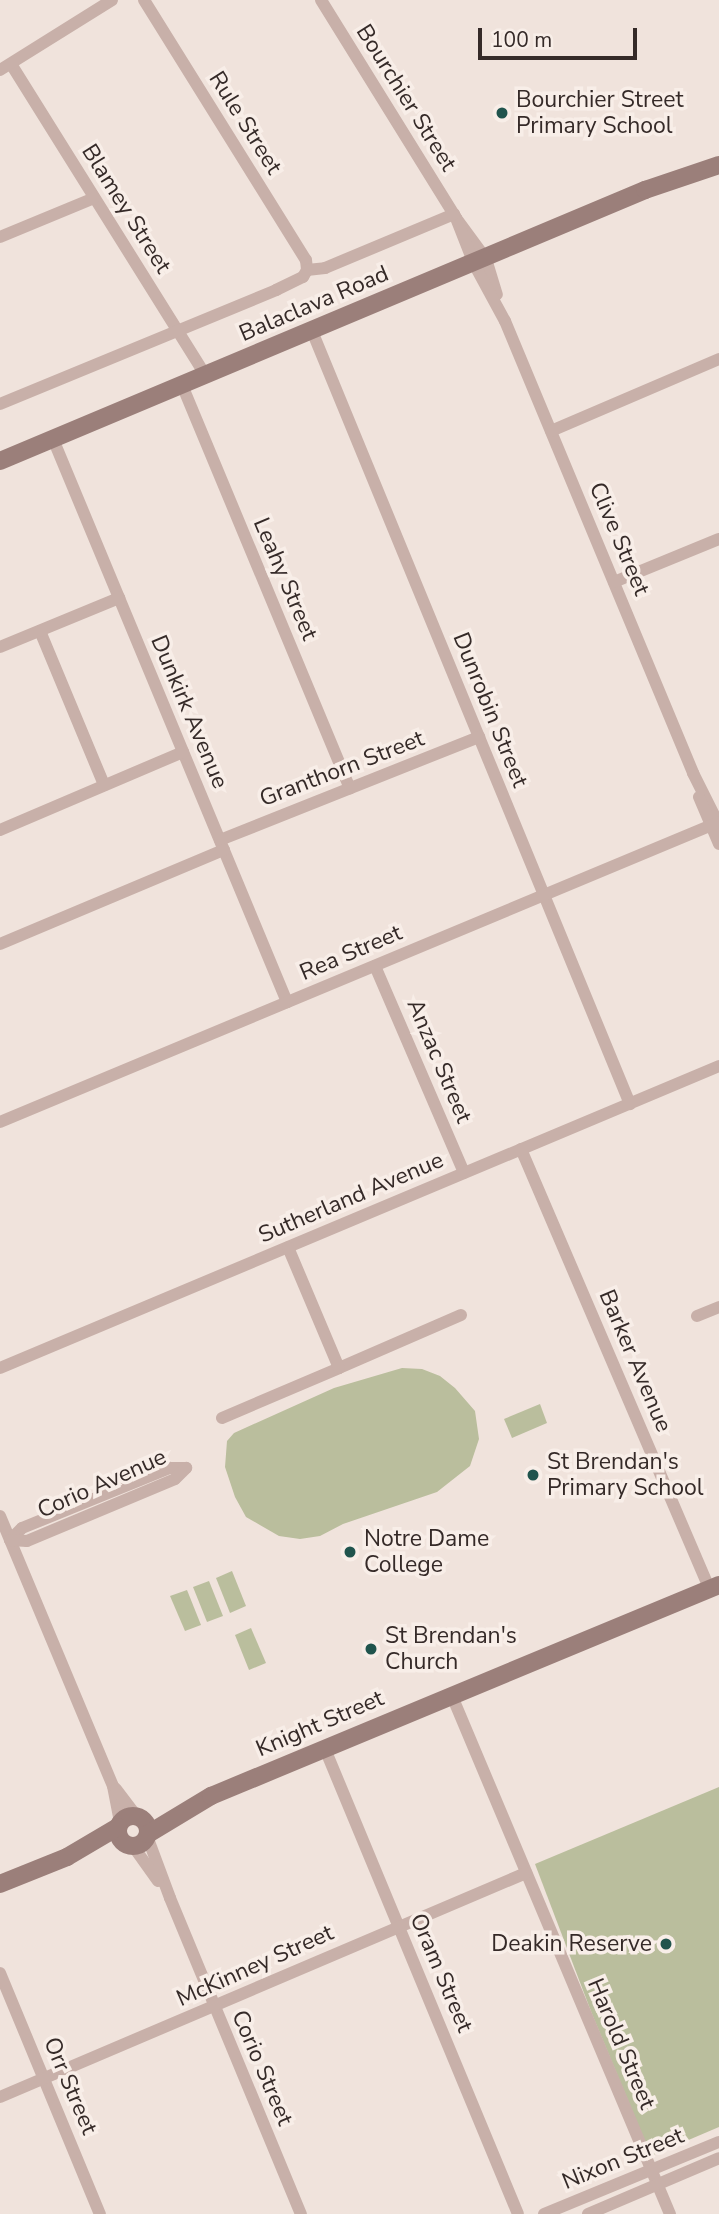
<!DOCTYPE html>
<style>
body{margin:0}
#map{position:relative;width:719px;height:2214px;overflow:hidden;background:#f0e3dc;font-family:"Nunito Sans",sans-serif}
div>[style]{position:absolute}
.green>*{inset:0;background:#babe9d}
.street>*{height:12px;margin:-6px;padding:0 6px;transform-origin:6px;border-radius:6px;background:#c8b0a9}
.secondary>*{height:18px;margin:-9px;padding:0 9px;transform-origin:9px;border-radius:9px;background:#9b7f7a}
.secondary>.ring{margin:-9px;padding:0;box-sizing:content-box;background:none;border:18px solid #9b7f7a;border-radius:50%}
.dots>*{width:19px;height:19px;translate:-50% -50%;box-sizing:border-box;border:4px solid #f8eee8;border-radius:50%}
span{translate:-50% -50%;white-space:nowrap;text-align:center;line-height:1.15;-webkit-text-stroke:7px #f8eee8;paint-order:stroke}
.street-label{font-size:23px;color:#352a28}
.poi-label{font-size:23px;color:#352a28}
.left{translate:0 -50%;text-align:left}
.right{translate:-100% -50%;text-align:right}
.scale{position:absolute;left:478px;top:28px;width:159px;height:32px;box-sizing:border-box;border:4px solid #352a28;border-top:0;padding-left:9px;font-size:21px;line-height:24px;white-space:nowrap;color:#352a28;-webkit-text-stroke:5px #f8eee8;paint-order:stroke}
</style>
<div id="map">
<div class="green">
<div style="clip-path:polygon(402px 1368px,422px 1369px,440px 1376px,455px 1388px,475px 1411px,479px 1439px,470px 1466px,437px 1492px,343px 1524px,320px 1536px,300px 1539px,279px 1536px,246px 1517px,235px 1497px,225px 1467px,227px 1441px,234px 1433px,334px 1388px)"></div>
<div style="clip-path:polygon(540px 1404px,547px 1423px,512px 1438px,504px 1419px)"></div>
<div style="clip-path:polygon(232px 1571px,246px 1606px,230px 1613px,216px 1578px)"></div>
<div style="clip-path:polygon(209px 1581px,223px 1616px,207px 1622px,193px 1587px)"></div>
<div style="clip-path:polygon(187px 1590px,201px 1625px,185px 1631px,170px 1596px)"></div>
<div style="clip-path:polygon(251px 1628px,266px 1663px,249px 1670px,235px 1635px)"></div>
<div style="clip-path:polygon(719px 1787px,719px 2127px,651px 2156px,592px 2014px,535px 1864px)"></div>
</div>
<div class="street">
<div style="left:144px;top:0;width:306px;rotate:58.1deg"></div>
<div style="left:306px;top:260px;width:10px;rotate:84deg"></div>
<div style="left:321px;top:0;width:256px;rotate:58.2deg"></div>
<div style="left:456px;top:218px;width:51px;rotate:53.8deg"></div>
<div style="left:486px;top:259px;width:37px;rotate:73deg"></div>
<div style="left:11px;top:64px;width:368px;rotate:58deg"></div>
<div style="left:0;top:70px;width:132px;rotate:-32deg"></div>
<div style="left:456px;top:218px;width:49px;rotate:68.6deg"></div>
<div style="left:474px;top:264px;width:65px;rotate:61.5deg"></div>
<div style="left:505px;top:321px;width:490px;rotate:67.4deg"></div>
<div style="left:693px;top:773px;width:58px;rotate:63.4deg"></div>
<div style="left:0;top:237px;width:102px;rotate:-22.5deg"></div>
<div style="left:312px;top:331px;width:836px;rotate:67.64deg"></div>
<div style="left:182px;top:385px;width:437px;rotate:67.4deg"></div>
<div style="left:0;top:404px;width:299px;rotate:-22.4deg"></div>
<div style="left:276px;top:290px;width:30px;rotate:-26deg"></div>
<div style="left:303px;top:277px;width:8px;rotate:-60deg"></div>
<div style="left:307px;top:270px;width:18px;rotate:-6deg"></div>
<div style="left:325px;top:268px;width:140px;rotate:-22.7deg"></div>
<div style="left:551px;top:431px;width:183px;rotate:-23.2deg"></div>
<div style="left:53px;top:439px;width:610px;rotate:67.43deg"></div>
<div style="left:614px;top:582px;width:113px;rotate:-22.3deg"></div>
<div style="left:40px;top:631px;width:167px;rotate:67.4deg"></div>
<div style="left:0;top:647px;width:129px;rotate:-22.4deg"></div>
<div style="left:699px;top:797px;width:51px;rotate:66.9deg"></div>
<div style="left:0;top:830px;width:199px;rotate:-23.1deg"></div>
<div style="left:220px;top:840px;width:279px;rotate:-21.7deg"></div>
<div style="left:0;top:944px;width:243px;rotate:-22.8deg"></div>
<div style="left:375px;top:966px;width:225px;rotate:66.7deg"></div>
<div style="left:0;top:1122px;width:779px;rotate:-22.65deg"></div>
<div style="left:521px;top:1149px;width:479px;rotate:66.8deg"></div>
<div style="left:697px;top:1316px;width:24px;rotate:-22deg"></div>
<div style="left:0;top:1368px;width:780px;rotate:-22.78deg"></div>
<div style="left:339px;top:1368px;width:133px;rotate:-23.5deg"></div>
<div style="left:222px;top:1418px;width:127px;rotate:-23.1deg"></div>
<div style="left:339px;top:1368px;width:131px;rotate:-112.9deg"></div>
<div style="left:0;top:1516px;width:293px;rotate:67.3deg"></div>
<div style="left:113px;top:1786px;width:38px;rotate:79deg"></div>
<div style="left:10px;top:1540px;width:17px;rotate:-45deg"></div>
<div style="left:22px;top:1528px;width:160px;rotate:-22.1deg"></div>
<div style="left:170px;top:1468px;width:16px"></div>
<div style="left:10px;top:1540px;width:17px;rotate:3deg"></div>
<div style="left:27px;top:1541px;width:160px;rotate:-22.7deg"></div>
<div style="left:175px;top:1479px;width:16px;rotate:-45deg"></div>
<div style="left:452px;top:1696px;width:562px;rotate:67.18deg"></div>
<div style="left:325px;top:1749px;width:503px;rotate:67.46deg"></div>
<div style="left:116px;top:1789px;width:34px;rotate:53deg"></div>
<div style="left:147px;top:1836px;width:66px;rotate:69.6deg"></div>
<div style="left:170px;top:1898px;width:342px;rotate:67.5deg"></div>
<div style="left:133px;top:1846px;width:43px;rotate:54.5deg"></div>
<div style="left:0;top:1973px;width:261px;rotate:67.5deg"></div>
<div style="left:0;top:2097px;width:572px;rotate:-23.07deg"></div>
<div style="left:544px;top:2214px;width:189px;rotate:-22.4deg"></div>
<div style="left:588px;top:2214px;width:142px;rotate:-23.1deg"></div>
</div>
<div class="secondary">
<div style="left:0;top:461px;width:700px;rotate:-22.79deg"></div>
<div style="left:645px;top:190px;width:78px;rotate:-18.7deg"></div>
<div class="ring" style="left:118px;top:1816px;width:12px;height:12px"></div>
<div style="left:148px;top:1834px;width:74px;rotate:-31.1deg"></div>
<div style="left:211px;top:1796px;width:550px;rotate:-22.56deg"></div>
<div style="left:0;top:1884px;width:72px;rotate:-21.9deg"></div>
<div style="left:67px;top:1857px;width:59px;rotate:-30.5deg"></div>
</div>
<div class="dots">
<div style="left:502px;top:113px;background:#20544d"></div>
<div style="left:533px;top:1475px;background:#20544d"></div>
<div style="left:350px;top:1552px;background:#20544d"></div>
<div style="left:371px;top:1649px;background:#20544d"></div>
<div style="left:666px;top:1944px;background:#20544d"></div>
</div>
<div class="street-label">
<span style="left:406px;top:98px;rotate:58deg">Bourchier Street</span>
<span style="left:245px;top:123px;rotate:58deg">Rule Street</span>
<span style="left:126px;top:209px;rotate:58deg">Blamey Street</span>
<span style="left:314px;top:304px;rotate:-23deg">Balaclava Road</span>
<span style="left:619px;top:539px;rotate:67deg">Clive Street</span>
<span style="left:285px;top:579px;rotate:67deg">Leahy Street</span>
<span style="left:490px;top:710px;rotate:68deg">Dunrobin Street</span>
<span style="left:189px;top:712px;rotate:67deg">Dunkirk Avenue</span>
<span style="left:342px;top:769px;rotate:-21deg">Granthorn Street</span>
<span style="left:351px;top:953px;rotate:-23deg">Rea Street</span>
<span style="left:439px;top:1061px;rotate:67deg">Anzac Street</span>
<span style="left:351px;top:1198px;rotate:-23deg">Sutherland Avenue</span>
<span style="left:635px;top:1361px;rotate:67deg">Barker Avenue</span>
<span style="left:102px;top:1484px;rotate:-24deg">Corio Avenue</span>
<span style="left:320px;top:1724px;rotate:-23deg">Knight Street</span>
<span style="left:255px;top:1966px;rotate:-24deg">McKinney Street</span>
<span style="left:441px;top:1973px;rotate:67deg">Oram Street</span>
<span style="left:621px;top:2044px;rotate:67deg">Harold Street</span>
<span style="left:262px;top:2068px;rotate:67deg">Corio Street</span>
<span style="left:70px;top:2086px;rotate:67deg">Orr Street</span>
<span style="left:623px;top:2159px;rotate:-22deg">Nixon Street</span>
</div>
<div class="poi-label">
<span class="left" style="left:516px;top:113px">Bourchier Street<br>Primary School</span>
<span class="left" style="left:547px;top:1475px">St Brendan's<br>Primary School</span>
<span class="left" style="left:364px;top:1552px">Notre Dame<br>College</span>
<span class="left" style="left:385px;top:1649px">St Brendan's<br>Church</span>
<span class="right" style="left:652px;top:1944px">Deakin Reserve</span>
</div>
<div class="scale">100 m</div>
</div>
